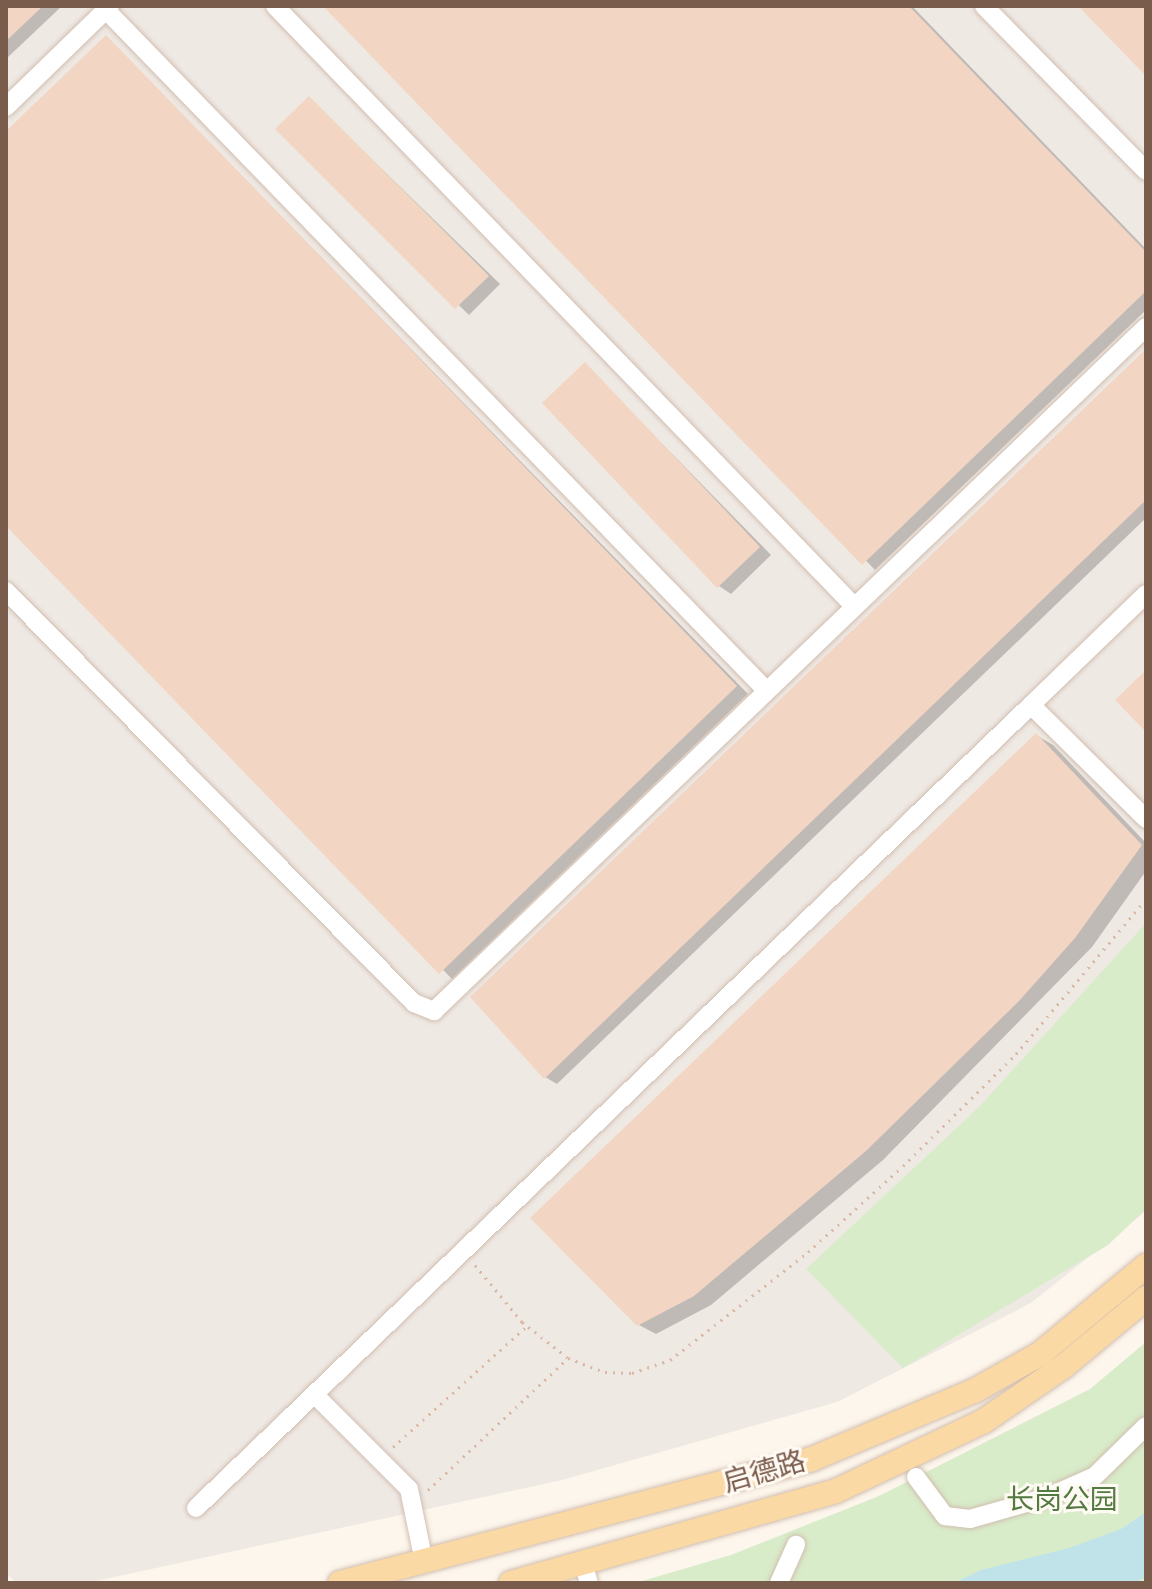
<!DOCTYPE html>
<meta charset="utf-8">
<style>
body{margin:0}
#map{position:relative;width:1152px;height:1589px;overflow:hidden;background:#fdf6ec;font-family:"Titillium Web","Noto Sans SC",sans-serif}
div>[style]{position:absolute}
.industrial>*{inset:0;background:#efe9e4}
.green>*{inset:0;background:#d8ecc9}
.water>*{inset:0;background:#bfe3e8}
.shadow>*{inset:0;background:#0003}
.building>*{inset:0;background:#f3d5c3}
.path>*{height:3px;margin-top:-1.5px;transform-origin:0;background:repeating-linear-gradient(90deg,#d9b8a5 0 2px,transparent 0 8px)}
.roads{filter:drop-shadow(0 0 2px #d1beb0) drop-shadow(0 0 2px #d1beb0)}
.minor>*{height:18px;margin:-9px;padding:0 9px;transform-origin:9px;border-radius:9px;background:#fff}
.major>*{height:24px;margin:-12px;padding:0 12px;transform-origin:12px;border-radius:12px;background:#fbd9a5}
span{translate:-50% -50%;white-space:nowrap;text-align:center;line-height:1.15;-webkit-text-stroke:6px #fffaf3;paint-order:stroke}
.street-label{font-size:28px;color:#7a5c4d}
.park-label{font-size:28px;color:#537a41}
.frame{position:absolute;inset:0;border:8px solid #7a5c4d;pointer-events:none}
</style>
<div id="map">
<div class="industrial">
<div style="clip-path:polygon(6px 6px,1146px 6px,1146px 1211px,1031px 1303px,837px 1402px,562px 1480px,87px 1583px,16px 1583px,6px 1573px)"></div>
</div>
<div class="green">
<div style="clip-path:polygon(1146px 923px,1146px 1209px,1108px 1245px,903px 1368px,806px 1269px,979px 1107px)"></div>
<div style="clip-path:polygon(1146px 1342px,1146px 1583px,635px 1583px,731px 1555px,879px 1496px,1090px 1389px)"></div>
</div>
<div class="water">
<div style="clip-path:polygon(1146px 1512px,1146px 1577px,1135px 1583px,954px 1583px,981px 1570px,1069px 1548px,1121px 1529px)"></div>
</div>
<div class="shadow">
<div style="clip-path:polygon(6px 6px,62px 6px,6px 59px)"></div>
<div style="clip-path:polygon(326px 6px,912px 6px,1146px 249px,1146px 310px,875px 570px)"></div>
<div style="clip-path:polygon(106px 37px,748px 694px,452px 979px,6px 523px,6px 134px)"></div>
<div style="clip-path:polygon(309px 98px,500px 284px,469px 315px,278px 129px)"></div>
<div style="clip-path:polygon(1146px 351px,1146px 518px,557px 1084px,545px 1077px)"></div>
<div style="clip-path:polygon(585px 365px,771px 555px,731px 594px,719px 586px)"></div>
<div style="clip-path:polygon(1036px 735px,1053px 745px,1146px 843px,1146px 871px,1092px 947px,883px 1160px,711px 1305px,656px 1334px,639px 1325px)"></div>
</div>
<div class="building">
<div style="clip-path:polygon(6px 6px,43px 6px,6px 41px)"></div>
<div style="clip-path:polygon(323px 6px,909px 6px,1146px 252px,1146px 291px,862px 565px)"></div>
<div style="clip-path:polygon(1078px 6px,1146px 6px,1146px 76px)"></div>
<div style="clip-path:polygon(106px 35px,737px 686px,439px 974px,6px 526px,6px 131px)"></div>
<div style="clip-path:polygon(309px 96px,489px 276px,455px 309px,275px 129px)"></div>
<div style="clip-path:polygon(1146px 349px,1146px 500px,544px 1079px,470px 997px)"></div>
<div style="clip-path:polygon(585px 362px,760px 547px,717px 588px,542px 403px)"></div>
<div style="clip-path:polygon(1146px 670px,1146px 732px,1115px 700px)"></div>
<div style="clip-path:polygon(1036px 733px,1142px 845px,1075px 938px,1019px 1001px,866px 1151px,694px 1296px,637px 1326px,530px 1218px)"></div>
</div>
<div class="path">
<div style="left:475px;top:1265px;width:74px;rotate:50.5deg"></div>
<div style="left:522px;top:1322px;width:58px;rotate:38deg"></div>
<div style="left:568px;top:1358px;width:40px;rotate:21deg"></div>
<div style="left:605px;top:1372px;width:27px;rotate:2deg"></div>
<div style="left:632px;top:1373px;width:40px;rotate:-18.9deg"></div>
<div style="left:670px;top:1360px;width:175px;rotate:-38deg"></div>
<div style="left:808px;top:1252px;width:128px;rotate:-42.2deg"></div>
<div style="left:903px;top:1166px;width:159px;rotate:-44.7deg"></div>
<div style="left:1016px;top:1054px;width:202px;rotate:-50deg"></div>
<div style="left:393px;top:1447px;width:181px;rotate:-42.1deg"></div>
<div style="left:428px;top:1490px;width:192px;rotate:-43.3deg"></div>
</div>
<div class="roads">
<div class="minor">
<div style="left:275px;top:6px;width:832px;rotate:46.02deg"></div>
<div style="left:984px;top:6px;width:231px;rotate:45.5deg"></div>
<div style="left:106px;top:10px;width:948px;rotate:45.86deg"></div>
<div style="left:6px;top:107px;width:145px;rotate:-44.2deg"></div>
<div style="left:6px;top:591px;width:580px;rotate:45.28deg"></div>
<div style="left:414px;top:1003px;width:22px;rotate:22deg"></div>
<div style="left:434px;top:1011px;width:987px;rotate:-43.85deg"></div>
<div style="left:1146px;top:594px;width:160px;rotate:136deg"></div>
<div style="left:1031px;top:705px;width:162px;rotate:44.7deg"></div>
<div style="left:314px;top:1394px;width:134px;rotate:45deg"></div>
<div style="left:409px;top:1489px;width:75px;rotate:78.4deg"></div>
<div style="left:916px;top:1477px;width:49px;rotate:53.4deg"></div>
<div style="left:945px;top:1516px;width:25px;rotate:7deg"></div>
<div style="left:970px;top:1519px;width:81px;rotate:-15.8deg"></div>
<div style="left:1048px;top:1497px;width:51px;rotate:-24.1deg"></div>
<div style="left:1095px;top:1476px;width:71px;rotate:-44.4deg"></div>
<div style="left:196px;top:1508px;width:1158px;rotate:-43.88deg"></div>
<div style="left:584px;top:1566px;width:18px;rotate:74deg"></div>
<div style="left:779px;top:1583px;width:42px;rotate:-65.9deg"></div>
</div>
<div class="major">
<div style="left:340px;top:1583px;width:488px;rotate:-14.7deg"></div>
<div style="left:812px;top:1459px;width:176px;rotate:-22.8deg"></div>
<div style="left:974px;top:1391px;width:76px;rotate:-29.3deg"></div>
<div style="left:1040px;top:1354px;width:138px;rotate:-39.7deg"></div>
<div style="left:511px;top:1583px;width:338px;rotate:-15.8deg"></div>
<div style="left:836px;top:1491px;width:164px;rotate:-25.3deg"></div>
<div style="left:984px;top:1421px;width:97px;rotate:-34.5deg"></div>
<div style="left:1064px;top:1366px;width:107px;rotate:-39.7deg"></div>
</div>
</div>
<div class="street-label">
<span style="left:764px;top:1471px;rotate:-16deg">启德路</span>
</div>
<div class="park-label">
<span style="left:1062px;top:1499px">长岗公园</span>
</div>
<div class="frame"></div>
</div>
